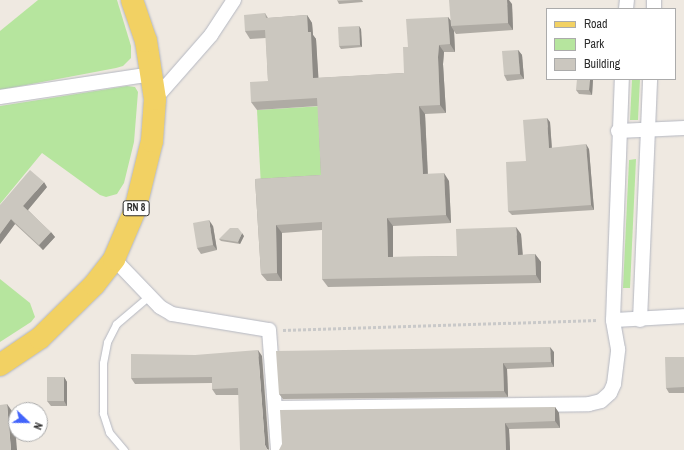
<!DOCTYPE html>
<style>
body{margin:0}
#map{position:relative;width:684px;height:450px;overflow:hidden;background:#efe9e1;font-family:"Archivo Narrow",sans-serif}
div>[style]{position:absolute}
.green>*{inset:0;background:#b6e59e}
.path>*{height:2.5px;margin-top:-1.25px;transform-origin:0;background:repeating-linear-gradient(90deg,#c9c9c9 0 3px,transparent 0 5px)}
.roads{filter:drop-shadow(0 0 1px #b4b7c1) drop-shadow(0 0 1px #b4b7c1)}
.service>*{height:7px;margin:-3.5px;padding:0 3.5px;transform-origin:3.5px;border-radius:3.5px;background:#fff}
.minor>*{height:14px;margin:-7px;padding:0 7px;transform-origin:7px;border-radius:7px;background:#fff}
.primary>*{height:22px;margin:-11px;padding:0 11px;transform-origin:11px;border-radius:11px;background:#f2d163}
.wall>*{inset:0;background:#afaba4}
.shaded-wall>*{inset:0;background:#8e8b86}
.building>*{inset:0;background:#cbc7bf}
span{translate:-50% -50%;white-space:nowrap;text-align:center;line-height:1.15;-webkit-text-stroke:3px #fff;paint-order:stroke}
.shield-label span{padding:1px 3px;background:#fff;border:1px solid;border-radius:3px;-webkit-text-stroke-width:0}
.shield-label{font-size:10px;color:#2e2e2e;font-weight:700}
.legend{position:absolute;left:546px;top:8px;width:130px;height:72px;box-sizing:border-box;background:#fff;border:1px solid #ababab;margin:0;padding:5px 7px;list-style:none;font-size:12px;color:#2e2e2e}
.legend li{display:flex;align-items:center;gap:8px;height:20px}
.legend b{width:20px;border:1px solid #ababab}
.north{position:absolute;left:8px;top:402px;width:40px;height:40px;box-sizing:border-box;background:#fff;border:1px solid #ababab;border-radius:50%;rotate:112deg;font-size:11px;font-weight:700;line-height:16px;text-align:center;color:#2e2e2e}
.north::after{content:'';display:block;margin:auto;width:14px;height:18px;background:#4264fb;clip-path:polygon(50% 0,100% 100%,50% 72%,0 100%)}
</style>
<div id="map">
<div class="green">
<div style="clip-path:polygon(38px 0,117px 0,131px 46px,131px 58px,123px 66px,116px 68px,0 90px,0 31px)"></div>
<div style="clip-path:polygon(632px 79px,640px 79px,638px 120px,630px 120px)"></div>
<div style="clip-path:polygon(127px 86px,135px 87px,138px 92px,134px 142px,124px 183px,117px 194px,106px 197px,100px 195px,42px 153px,0 204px,0 106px)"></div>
<div style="clip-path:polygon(323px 106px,327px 183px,261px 187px,257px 110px)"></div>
<div style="clip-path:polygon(636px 159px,630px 288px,623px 288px,629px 160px)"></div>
<div style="clip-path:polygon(0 279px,30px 303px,35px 317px,31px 322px,0 342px)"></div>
</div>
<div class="path">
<div style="left:283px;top:330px;width:315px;rotate:-1.8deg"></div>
</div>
<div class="roads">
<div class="service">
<div style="left:124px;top:450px;width:23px;rotate:-130deg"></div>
<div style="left:109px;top:432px;width:20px;rotate:-108deg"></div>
<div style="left:103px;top:413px;width:50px;rotate:-90deg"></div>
<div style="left:103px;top:363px;width:21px;rotate:-79deg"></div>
<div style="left:107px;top:342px;width:20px;rotate:-63deg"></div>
<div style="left:116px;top:324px;width:43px;rotate:-40.3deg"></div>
</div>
<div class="minor">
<div style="left:626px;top:9px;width:9px;rotate:-84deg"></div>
<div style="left:654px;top:9px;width:9px;rotate:-90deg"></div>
<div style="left:0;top:97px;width:154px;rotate:-8.6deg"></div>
<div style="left:155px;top:99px;width:85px;rotate:-48.8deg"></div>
<div style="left:211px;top:35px;width:42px;rotate:-56.7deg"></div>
<div style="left:618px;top:131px;width:66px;rotate:-2.6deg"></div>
<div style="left:114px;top:259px;width:66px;rotate:46.2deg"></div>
<div style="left:160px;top:307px;width:14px;rotate:30deg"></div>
<div style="left:172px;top:314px;width:98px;rotate:9.4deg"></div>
<div style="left:269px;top:330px;width:120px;rotate:85.7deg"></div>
<div style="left:613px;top:320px;width:71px;rotate:-3.2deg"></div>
<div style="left:640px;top:320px;width:241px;rotate:-87.6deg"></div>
<div style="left:275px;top:408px;width:314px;rotate:-0.7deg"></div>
<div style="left:589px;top:404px;width:12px;rotate:-14deg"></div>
<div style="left:601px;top:401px;width:12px;rotate:-42deg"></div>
<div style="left:610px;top:393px;width:10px;rotate:-66deg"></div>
<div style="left:614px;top:384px;width:35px;rotate:-83deg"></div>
<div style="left:618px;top:349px;width:29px;rotate:-100deg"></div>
<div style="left:613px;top:320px;width:241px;rotate:-87.9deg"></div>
</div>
<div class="primary">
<div style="left:0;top:365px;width:48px;rotate:-34deg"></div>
<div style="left:40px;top:338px;width:76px;rotate:-44.5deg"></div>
<div style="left:94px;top:285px;width:33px;rotate:-52deg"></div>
<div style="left:114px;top:259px;width:53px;rotate:-66.8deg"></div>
<div style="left:135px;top:210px;width:71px;rotate:-76.2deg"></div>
<div style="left:152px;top:141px;width:42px;rotate:-85.9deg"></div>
<div style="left:155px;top:99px;width:59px;rotate:-98.8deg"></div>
<div style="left:146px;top:41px;width:43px;rotate:-108.9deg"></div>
</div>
</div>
<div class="wall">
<div style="clip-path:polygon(337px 0,362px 0,363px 2px,339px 4px)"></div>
<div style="clip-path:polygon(512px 4px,513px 30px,456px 34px,454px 31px,455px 52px,444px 52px,443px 64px,446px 113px,425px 114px,428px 174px,449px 181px,451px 223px,393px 226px,393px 257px,457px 256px,521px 234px,523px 255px,535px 254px,541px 262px,541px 283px,328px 287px,322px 279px,322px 230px,282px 233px,282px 281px,267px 281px,261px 274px,255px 179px,321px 175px,318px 106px,257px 110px,251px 102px,268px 81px,266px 38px,250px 39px,245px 31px,265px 13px,268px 18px,307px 15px,312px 23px,313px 35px,316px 39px,318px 78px,404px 73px,408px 47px,448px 17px,450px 20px)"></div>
<div style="clip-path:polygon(361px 29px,362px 47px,341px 49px,339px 46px)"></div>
<div style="clip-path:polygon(518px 50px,522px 55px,524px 79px,507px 81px,504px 75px)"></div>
<div style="clip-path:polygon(593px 79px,592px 95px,579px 94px,576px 90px)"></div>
<div style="clip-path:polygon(550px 122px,552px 148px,589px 149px,594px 210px,512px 215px,508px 211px)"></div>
<div style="clip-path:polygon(47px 187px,28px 210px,55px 237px,43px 250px,15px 224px,0 244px,0 205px)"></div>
<div style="clip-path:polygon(213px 226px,217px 250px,201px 254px,197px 248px)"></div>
<div style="clip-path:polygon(244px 236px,240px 244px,221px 241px,219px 239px)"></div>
<div style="clip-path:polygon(554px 352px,554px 367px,507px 369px,508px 397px,283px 399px,279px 394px)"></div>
<div style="clip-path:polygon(262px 356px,239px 395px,216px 395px,212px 389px,212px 383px,135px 384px,131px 378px)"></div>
<div style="clip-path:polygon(684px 357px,684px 393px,669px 393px,666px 388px)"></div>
<div style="clip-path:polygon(64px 377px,67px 382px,67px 406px,51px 406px,47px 401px)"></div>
<div style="clip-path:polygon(555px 407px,559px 413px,560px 428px,509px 429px,510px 450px,279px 450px)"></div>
</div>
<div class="shaded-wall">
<div style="clip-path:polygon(507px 0,509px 0,512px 4px,513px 30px,508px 23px)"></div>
<div style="clip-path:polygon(307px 15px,312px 23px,313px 35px,316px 39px,319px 86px,313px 78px,308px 32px)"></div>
<div style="clip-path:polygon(448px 17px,454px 25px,451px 26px,454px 31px,455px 52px,450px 44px)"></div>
<div style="clip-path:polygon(359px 26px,361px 29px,362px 47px,360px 45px)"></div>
<div style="clip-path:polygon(439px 45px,444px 52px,443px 64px,446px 113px,440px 105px,438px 57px)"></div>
<div style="clip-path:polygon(518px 50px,522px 55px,524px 79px,520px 74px)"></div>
<div style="clip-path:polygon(590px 79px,593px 79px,592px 95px,589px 90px)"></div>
<div style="clip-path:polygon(419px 106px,425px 114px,428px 182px,423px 174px)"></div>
<div style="clip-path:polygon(547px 118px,550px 122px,552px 153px,549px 148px)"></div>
<div style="clip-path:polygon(586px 144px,589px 149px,594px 210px,591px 205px)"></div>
<div style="clip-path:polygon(444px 173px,449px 181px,451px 223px,446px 215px)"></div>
<div style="clip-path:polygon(44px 182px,47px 187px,27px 211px,23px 206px)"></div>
<div style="clip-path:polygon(387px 218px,393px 226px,393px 265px,388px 257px)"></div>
<div style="clip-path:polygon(11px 219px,15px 224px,0 244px,0 234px)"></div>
<div style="clip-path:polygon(209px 220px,213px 226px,217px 250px,213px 245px)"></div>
<div style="clip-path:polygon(276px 225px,282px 233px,282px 281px,277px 273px)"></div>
<div style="clip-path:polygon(516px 227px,521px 234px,523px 262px,518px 255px)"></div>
<div style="clip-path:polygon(51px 232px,55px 237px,43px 250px,39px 245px)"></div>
<div style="clip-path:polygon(242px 233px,244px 236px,240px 244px,238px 242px)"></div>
<div style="clip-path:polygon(535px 254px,541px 262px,541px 283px,536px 275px)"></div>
<div style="clip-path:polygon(550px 347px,554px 352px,554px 367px,551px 362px)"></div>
<div style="clip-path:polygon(258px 350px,262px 356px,269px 450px,267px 449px,265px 445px)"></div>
<div style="clip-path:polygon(503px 363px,507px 369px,508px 397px,504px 391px)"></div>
<div style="clip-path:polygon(64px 377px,67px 382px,67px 406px,64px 401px)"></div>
<div style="clip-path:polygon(7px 404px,14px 414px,17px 450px,11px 450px)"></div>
<div style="clip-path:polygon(555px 407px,559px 413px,560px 428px,555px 421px)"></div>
<div style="clip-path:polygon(505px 423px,509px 429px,510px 450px,506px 450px)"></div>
</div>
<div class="building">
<div style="clip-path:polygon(337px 0,356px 0,337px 1px)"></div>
<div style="clip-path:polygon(449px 0,507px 0,508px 23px,451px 26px)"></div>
<div style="clip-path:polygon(265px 13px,266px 18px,307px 15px,308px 32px,311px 32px,313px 78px,404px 73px,403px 47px,408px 47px,406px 19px,448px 17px,450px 44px,439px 45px,438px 57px,440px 105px,419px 106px,423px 174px,444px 173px,446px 215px,387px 218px,388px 257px,457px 256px,456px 229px,516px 227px,518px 255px,535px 254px,536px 275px,322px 279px,322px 222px,276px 225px,277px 273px,261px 274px,255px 179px,321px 175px,317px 98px,251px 102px,250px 82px,268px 81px,265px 30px,245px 31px,244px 15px)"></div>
<div style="clip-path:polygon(359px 26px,360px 45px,339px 46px,338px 27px)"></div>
<div style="clip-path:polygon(518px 50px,520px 74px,504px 75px,502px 51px)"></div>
<div style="clip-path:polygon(577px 79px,590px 79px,589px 90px,576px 90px)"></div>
<div style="clip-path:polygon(547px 118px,549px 148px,586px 144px,591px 205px,508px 211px,506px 162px,526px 161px,523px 120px)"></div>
<div style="clip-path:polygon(30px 170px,44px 182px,23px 206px,51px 232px,39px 245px,11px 219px,0 234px,0 205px)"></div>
<div style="clip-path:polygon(209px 220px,213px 245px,197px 248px,193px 223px)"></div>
<div style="clip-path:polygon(230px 228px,238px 228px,242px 233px,238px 242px,219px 239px)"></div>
<div style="clip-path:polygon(550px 347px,551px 362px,503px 363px,504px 391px,279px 394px,276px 351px)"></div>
<div style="clip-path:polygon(258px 350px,265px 445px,267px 449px,269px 450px,240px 450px,238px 388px,212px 389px,212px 377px,131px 378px,131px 354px,195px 355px)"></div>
<div style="clip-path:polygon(665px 357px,684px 357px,684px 387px,666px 388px)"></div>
<div style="clip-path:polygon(47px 377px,64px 377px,64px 401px,47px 401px)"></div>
<div style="clip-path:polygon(7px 404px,11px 450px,0 450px,0 405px)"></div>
<div style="clip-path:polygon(555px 407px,555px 421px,505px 423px,506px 450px,279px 450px,282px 444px,280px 410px)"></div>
</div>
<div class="shield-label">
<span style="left:136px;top:208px">RN 8</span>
</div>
<ul class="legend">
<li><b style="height:5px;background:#f2d163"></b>Road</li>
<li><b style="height:11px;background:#b6e59e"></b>Park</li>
<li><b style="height:11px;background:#cbc7bf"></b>Building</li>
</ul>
<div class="north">N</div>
</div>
